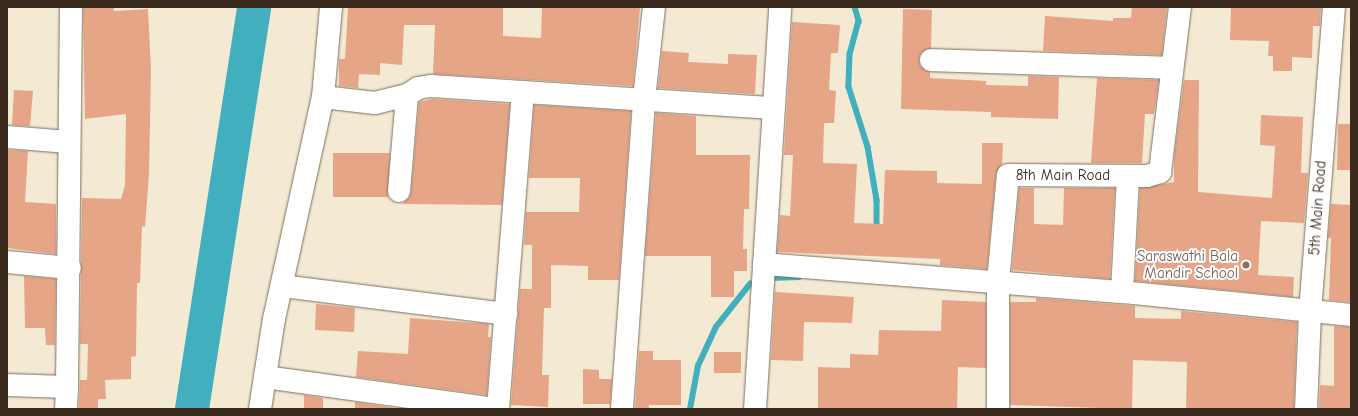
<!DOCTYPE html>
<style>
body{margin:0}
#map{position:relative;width:1358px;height:416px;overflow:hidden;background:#f4e9d3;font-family:"Comic Neue",sans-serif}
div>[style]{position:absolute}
.stream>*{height:5.5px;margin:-2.75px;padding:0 2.75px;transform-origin:2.75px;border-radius:2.75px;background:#41afbe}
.river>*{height:34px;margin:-17px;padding:0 17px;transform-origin:17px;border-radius:17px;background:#41afbe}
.building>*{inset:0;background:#e6a587}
.roads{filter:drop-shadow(0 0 1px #7c6d5d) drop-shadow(0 0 1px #7c6d5d)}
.street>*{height:22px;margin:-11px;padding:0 11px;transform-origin:11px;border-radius:11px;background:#fff}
.dots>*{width:11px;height:11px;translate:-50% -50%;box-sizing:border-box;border:2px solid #fff;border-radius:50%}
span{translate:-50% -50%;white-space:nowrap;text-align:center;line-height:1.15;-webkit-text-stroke:4px #fff;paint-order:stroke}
.street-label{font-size:15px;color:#3b2a1e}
.education-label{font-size:15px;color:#785e54}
.right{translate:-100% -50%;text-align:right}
.frame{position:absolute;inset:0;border:8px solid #3b2a1e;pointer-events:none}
</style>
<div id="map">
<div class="stream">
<div style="left:855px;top:7px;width:15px;rotate:74deg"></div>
<div style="left:859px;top:21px;width:34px;rotate:105deg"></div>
<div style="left:850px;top:54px;width:33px;rotate:92deg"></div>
<div style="left:849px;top:87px;width:63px;rotate:72.4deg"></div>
<div style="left:868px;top:147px;width:54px;rotate:80.4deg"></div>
<div style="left:877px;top:200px;width:31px;rotate:90deg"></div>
<div style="left:770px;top:278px;width:29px;rotate:-2deg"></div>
<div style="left:690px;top:409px;width:44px;rotate:-79.5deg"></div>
<div style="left:698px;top:366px;width:43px;rotate:-65.2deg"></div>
<div style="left:716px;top:327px;width:55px;rotate:-51.7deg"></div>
</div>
<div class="river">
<div style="left:192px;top:409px;width:407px;rotate:-81.2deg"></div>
</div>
<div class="building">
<div style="clip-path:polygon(83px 7px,114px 7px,114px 11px,148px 9px,151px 69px,149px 174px,145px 227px,142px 226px,140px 283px,137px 283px,136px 356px,131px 357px,131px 379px,105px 380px,106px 399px,98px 399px,98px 409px,79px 409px,80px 380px,87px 380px,88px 344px,80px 344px,82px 198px,121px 199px,125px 185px,126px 114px,85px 119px)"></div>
<div style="clip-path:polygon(348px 7px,503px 7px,503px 36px,541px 38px,542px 7px,640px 7px,633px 86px,433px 74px,435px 25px,404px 25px,402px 65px,380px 63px,380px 75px,359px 74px,358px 88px,339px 86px,339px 59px,345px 59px)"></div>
<div style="clip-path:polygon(1132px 7px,1167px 7px,1162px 55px,1043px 51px,1045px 16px,1113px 21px,1113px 18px,1131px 18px)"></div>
<div style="clip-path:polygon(1231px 7px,1321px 7px,1320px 26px,1313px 26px,1312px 58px,1292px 57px,1292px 71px,1273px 71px,1273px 56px,1268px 56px,1269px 41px,1230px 40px)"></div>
<div style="clip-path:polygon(903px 9px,932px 10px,931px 48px,921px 53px,919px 59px,920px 66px,930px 72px,930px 78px,986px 81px,986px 85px,1028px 86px,1028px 76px,1059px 77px,1058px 119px,991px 117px,991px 112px,901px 109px)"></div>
<div style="clip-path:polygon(792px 22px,840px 25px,838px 53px,831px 53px,829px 90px,836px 91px,834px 123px,824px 123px,823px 163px,857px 164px,854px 223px,883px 224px,885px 170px,937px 171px,937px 183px,982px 184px,982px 143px,1003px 143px,1002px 164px,996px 174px,987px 269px,940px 265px,940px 259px,777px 252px,780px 215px,790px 216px,793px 155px,784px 155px)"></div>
<div style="clip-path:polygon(662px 51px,689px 53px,688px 62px,728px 64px,728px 54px,757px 55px,755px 94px,658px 88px)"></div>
<div style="clip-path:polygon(1097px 78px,1159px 80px,1154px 114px,1145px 114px,1142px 163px,1091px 163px)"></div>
<div style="clip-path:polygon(1184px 80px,1199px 80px,1198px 192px,1272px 198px,1275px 146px,1260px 145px,1261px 115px,1303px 117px,1301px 173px,1308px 173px,1304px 223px,1261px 221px,1258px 275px,1294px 277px,1293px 297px,1135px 281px,1140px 188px,1174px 182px,1174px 157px)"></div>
<div style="clip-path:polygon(14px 90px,33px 91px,30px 126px,12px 125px)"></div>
<div style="clip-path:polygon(432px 99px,510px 104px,502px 205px,403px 204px,411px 192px,419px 102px)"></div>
<div style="clip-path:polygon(534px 105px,631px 111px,619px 280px,588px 280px,588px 266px,551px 265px,551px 308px,544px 308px,542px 375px,549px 375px,548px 407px,511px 405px,520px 289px,532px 289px,532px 245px,524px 245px,526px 212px,579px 212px,580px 178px,529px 178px)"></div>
<div style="clip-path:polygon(656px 113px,696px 116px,696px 155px,750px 155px,749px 209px,744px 209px,743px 249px,747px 249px,747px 271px,734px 271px,734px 297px,711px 297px,711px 256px,645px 256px)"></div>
<div style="clip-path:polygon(1338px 124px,1351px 124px,1351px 170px,1337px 170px)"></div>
<div style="clip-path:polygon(7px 150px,28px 151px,25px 202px,56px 204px,56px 254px,7px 248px)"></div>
<div style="clip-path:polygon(333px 153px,390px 153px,388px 197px,333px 197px)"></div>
<div style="clip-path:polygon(1019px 188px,1034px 188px,1034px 224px,1063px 225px,1064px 188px,1115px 188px,1110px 279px,1012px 270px)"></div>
<div style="clip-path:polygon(1331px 204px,1351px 205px,1351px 302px,1329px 300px,1331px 238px,1328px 238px)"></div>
<div style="clip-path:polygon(24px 276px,56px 279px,55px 345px,46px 345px,45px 328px,25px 328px)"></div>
<div style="clip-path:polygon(775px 292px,854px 297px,852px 323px,804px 322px,803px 361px,771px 360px)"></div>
<div style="clip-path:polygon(1036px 298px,1135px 306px,1135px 318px,1181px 319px,1181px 311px,1297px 322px,1294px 409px,1186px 409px,1187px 362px,1133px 360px,1132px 409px,1010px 405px,1010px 302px,1036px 302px)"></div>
<div style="clip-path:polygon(942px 300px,986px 302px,986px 368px,958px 367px,957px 409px,818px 409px,818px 367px,850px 368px,850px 354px,878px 355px,879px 330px,941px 331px)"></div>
<div style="clip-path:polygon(316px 304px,355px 308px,354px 332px,315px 330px)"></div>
<div style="clip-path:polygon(410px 318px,489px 324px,488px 337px,491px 337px,487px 395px,356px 377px,358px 351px,408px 354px)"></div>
<div style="clip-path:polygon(1334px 326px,1351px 327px,1350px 409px,1319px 409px,1320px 385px,1334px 386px)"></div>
<div style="clip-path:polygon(639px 351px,653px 351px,653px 360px,681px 360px,681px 405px,649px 405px,649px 409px,635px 409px)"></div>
<div style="clip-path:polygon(714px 352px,741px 352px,741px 373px,714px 373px)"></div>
<div style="clip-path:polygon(583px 369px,599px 370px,599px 379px,612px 379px,610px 404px,583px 404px)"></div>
<div style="clip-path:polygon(304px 395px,323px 398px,323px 409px,304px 409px)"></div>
<div style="clip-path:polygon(355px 402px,394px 408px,394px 409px,355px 409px)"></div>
</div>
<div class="roads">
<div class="street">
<div style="left:931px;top:60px;width:241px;rotate:1.9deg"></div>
<div style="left:323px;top:97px;width:52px;rotate:6.6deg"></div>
<div style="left:375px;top:103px;width:33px;rotate:-14deg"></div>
<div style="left:407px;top:95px;width:13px;rotate:-32deg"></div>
<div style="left:418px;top:88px;width:13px;rotate:-9deg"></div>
<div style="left:431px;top:86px;width:343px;rotate:3.7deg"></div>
<div style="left:7px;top:137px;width:61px;rotate:4.7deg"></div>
<div style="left:399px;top:191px;width:96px;rotate:-85.2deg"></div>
<div style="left:7px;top:262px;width:63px;rotate:5.4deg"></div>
<div style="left:764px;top:264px;width:359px;rotate:4.5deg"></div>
<div style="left:1122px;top:292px;width:230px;rotate:5.7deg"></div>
<div style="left:282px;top:286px;width:226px;rotate:7.1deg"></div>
<div style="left:1122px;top:292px;width:116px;rotate:-87deg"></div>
<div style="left:265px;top:377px;width:232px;rotate:7.9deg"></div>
<div style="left:7px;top:385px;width:60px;rotate:1.9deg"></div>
<div style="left:67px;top:387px;width:380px;rotate:-89.4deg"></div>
<div style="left:66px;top:409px;width:22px;rotate:-87deg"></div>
<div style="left:260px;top:409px;width:91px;rotate:-81.2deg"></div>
<div style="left:274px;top:319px;width:227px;rotate:-77.6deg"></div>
<div style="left:323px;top:97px;width:90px;rotate:-84.9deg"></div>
<div style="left:498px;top:409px;width:318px;rotate:-85.5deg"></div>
<div style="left:622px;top:409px;width:311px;rotate:-85.9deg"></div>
<div style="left:644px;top:99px;width:93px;rotate:-83.8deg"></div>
<div style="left:755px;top:409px;width:403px;rotate:-86.4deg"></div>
<div style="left:998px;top:409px;width:127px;rotate:-90deg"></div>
<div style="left:998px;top:282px;width:107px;rotate:-84.7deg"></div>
<div style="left:1008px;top:175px;width:139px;rotate:0.4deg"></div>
<div style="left:1147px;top:176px;width:14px;rotate:-17deg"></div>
<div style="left:1160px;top:172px;width:166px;rotate:-83.1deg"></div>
<div style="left:1306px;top:409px;width:97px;rotate:-87.6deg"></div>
<div style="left:1310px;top:312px;width:306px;rotate:-85.5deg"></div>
</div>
</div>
<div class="dots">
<div style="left:1246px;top:265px;background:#8d6e63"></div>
</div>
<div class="street-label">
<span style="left:1063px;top:176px">8th Main Road</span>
<span style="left:1318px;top:208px;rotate:-86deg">5th Main Road</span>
</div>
<div class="education-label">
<span class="right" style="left:1238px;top:265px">Saraswathi Bala<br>Mandir School</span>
</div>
<div class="frame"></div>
</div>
